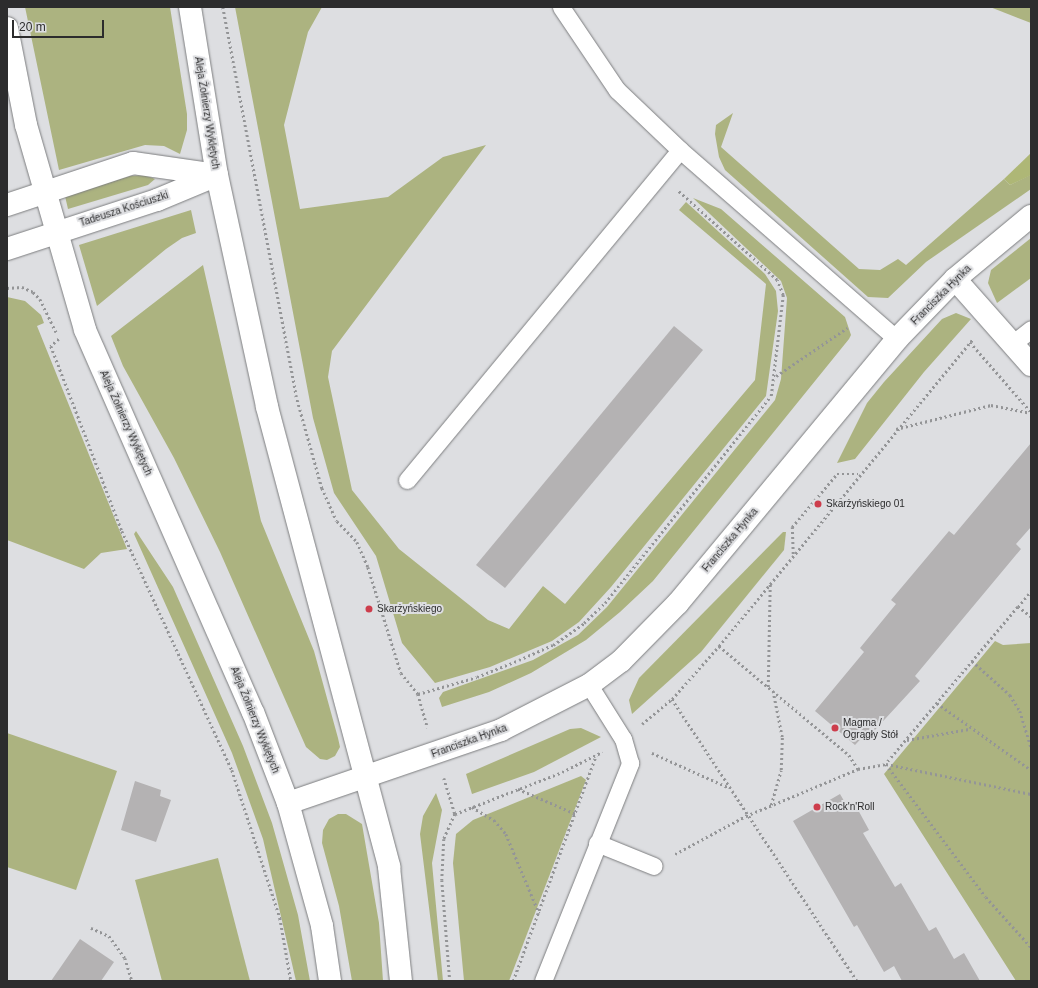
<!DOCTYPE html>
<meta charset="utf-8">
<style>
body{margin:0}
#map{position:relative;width:1038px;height:988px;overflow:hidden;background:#dddee1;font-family:Helvetica,sans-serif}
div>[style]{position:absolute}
.green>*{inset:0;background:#acb380}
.forest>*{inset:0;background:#aeb776}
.building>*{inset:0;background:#b4b2b3}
.path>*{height:2.5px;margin-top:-1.25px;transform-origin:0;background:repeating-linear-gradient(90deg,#949597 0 2px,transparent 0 5px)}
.roads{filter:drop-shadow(0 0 1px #7c7d7f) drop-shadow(0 0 1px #7c7d7f)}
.service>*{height:17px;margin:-8.5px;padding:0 8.5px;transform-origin:8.5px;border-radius:8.5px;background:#fff}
.minor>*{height:22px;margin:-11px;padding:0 11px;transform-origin:11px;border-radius:11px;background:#fff}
.tertiary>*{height:22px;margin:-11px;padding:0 11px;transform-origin:11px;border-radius:11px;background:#fff}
.secondary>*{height:22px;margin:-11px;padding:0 11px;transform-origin:11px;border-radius:11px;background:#fff}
.dots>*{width:11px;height:11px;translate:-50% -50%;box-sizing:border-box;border:2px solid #dddee1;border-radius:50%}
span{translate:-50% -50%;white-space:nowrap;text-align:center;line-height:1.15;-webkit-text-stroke:4px #dddee1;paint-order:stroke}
.street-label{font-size:10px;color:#2c2c2d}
.poi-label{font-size:10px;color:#2c2c2d}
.left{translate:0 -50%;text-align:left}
.frame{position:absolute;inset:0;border:8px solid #2c2c2d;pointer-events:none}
.scale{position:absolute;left:12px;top:20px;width:92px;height:18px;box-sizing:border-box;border:2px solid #2c2c2d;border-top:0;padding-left:5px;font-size:12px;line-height:14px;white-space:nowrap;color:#2c2c2d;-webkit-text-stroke:3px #dddee1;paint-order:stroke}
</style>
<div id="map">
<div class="green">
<div style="clip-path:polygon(25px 7px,170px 7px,187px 114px,187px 130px,180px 154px,164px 146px,145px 145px,59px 170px)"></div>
<div style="clip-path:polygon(235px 7px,322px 7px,308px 32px,284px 125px,300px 209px,388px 197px,443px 157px,486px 145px,332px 351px,328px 377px,352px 490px,399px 549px,488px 620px,509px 629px,543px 586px,565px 604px,755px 380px,766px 284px,679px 210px,686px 202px,765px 274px,776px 291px,778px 311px,766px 396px,611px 587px,579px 622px,552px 641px,490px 667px,435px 683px,402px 643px,376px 556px,334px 493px,313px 418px)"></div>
<div style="clip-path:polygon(990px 7px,1031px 7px,1031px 23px)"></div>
<div style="clip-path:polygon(733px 113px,721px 147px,859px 269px,880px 270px,898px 259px,906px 265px,1004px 179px,1010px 185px,1030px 175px,1031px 189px,926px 262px,888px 298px,868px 297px,725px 170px,719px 157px,715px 134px,716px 125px)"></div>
<div style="clip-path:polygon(145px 175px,155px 179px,148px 185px,68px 209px,65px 196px,130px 176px)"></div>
<div style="clip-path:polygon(693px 198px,721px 209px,845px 317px,851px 335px,849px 339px,653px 581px,620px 612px,586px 640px,531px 673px,489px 692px,442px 707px,439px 698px,443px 692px,533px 660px,578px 635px,607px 607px,775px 400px,781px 379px,787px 298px,781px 281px)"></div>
<div style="clip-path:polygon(191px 210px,196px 233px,182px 238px,166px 249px,97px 306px,79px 245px)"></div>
<div style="clip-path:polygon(1031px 238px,1031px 278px,997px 303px,988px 283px,991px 270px)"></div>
<div style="clip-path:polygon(203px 265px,261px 521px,314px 651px,338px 738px,340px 747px,335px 756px,327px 760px,320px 759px,306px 747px,220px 552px,174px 458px,123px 366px,111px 336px)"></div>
<div style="clip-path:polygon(7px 297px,25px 301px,41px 315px,44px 323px,37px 326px,127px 549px,101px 553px,84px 569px,7px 540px)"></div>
<div style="clip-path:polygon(956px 313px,971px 319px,924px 372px,855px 459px,837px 463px,867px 403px,884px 382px,942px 319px)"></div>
<div style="clip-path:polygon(136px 531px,173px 587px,243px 746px,272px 823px,298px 915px,310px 981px,296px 981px,263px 839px,232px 753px,134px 534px)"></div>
<div style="clip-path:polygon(783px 532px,786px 532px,784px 550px,701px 652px,632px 714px,629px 700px,639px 678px)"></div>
<div style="clip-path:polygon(995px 641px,1003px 645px,1031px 643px,1031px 981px,1016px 981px,884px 774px)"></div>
<div style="clip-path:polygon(581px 728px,601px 737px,534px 772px,472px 794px,466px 774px,570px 729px)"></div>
<div style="clip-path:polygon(7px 733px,117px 771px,76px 890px,7px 867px)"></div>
<div style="clip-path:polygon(581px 776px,586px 780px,509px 981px,464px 981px,453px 863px,456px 834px,473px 820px)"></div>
<div style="clip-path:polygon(436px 793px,442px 810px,432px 863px,443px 981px,438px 981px,420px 834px,423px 816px)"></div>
<div style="clip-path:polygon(338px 814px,346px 814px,362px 824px,379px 923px,383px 981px,352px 981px,339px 906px,322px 843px,323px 830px,329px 819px)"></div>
<div style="clip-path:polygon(218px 858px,250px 981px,162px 981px,135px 880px)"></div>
</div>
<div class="forest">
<div style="clip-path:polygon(1031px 153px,1031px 175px,1010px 185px,1004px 179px)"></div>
</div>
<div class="building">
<div style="clip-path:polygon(674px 326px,703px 350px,505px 588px,476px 565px)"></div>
<div style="clip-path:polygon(1031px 443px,1031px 527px,1016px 544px,1021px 549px,915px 676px,920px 681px,874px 731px,871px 728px,855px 745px,815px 711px,864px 652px,860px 648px,896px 604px,891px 600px,949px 531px,954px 535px)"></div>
<div style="clip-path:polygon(135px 781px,161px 790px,160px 796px,171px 800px,156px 842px,121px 830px)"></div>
<div style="clip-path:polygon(840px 794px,850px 811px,857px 808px,869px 830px,863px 833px,895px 887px,901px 883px,929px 931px,936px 927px,954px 959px,964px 953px,980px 981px,902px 981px,894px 966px,884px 972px,857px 925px,854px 927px,793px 821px)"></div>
<div style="clip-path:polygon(80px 939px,114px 962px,101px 981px,51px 981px)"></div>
</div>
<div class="path">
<div style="left:223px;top:7px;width:395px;rotate:79.3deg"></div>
<div style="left:296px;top:395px;width:97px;rotate:74.4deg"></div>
<div style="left:322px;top:488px;width:36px;rotate:66deg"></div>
<div style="left:337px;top:521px;width:29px;rotate:46deg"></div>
<div style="left:357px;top:542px;width:27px;rotate:66deg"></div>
<div style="left:368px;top:567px;width:111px;rotate:72.7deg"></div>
<div style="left:401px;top:673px;width:27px;rotate:51deg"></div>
<div style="left:418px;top:694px;width:35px;rotate:74deg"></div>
<div style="left:7px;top:288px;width:15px;rotate:-4deg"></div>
<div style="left:22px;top:287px;width:12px;rotate:24deg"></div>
<div style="left:33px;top:292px;width:10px;rotate:45deg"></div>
<div style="left:40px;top:299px;width:37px;rotate:64deg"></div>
<div style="left:59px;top:339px;width:11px;rotate:139deg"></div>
<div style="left:51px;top:346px;width:198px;rotate:69deg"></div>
<div style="left:122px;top:531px;width:263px;rotate:65.3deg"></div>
<div style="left:232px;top:770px;width:156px;rotate:72deg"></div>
<div style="left:280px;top:918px;width:64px;rotate:80.1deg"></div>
<div style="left:970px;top:342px;width:93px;rotate:48.9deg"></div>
<div style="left:776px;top:376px;width:86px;rotate:-34.1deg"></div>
<div style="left:896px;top:429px;width:98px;rotate:-14.2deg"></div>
<div style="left:991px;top:405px;width:41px;rotate:11.3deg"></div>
<div style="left:793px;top:554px;width:27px;rotate:-92deg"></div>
<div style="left:792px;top:527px;width:70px;rotate:-49.7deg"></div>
<div style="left:837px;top:474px;width:21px"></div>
<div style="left:1018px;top:607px;width:21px;rotate:-51deg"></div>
<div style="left:1031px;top:617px;width:16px;rotate:-142deg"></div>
<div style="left:1018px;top:607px;width:205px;rotate:130.1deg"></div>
<div style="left:886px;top:764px;width:148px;rotate:11.7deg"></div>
<div style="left:719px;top:646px;width:170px;rotate:40deg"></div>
<div style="left:849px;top:755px;width:17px;rotate:57deg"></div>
<div style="left:972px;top:661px;width:51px;rotate:41.8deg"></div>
<div style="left:1010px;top:695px;width:19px;rotate:58deg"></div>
<div style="left:1020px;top:711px;width:38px;rotate:73deg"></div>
<div style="left:768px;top:687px;width:103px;rotate:-88.9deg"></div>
<div style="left:418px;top:694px;width:61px;rotate:-16.1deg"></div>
<div style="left:477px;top:677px;width:45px;rotate:-22deg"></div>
<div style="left:519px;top:660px;width:37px;rotate:-24deg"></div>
<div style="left:553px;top:645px;width:38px;rotate:-35deg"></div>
<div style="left:584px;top:623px;width:29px;rotate:-44deg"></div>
<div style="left:605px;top:603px;width:265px;rotate:-51.3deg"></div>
<div style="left:771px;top:396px;width:102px;rotate:-83.2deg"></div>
<div style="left:783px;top:295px;width:16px;rotate:-112deg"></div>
<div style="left:777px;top:280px;width:133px;rotate:-138deg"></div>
<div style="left:672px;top:699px;width:337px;rotate:56.7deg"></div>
<div style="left:937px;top:703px;width:115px;rotate:35.5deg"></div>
<div style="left:642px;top:724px;width:39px;rotate:-40deg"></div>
<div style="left:672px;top:699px;width:71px;rotate:-48.4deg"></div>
<div style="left:719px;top:646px;width:397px;rotate:-50.4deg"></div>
<div style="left:907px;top:740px;width:63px;rotate:-10.1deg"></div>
<div style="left:652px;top:753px;width:85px;rotate:24.2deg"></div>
<div style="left:444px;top:778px;width:38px;rotate:73deg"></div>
<div style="left:455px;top:814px;width:27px;rotate:114deg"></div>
<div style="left:444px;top:839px;width:41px;rotate:92.8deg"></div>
<div style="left:442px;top:880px;width:101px;rotate:85.5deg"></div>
<div style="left:518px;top:789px;width:63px;rotate:23.3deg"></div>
<div style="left:771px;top:805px;width:36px;rotate:-74deg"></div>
<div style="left:781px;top:770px;width:33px;rotate:-88deg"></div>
<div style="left:782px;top:737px;width:46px;rotate:-101.3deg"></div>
<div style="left:472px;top:807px;width:26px;rotate:31deg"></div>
<div style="left:494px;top:820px;width:18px;rotate:49deg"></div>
<div style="left:506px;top:834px;width:86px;rotate:67.3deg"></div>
<div style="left:455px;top:814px;width:115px;rotate:-21.4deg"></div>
<div style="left:562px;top:772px;width:45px;rotate:-26.6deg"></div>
<div style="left:675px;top:854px;width:81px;rotate:-28.2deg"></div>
<div style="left:746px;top:816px;width:121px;rotate:-22.8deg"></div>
<div style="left:858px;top:769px;width:28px;rotate:-10deg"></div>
<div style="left:886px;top:764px;width:166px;rotate:53.1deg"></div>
<div style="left:986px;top:897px;width:67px;rotate:48deg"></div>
<div style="left:91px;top:928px;width:20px;rotate:24deg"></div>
<div style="left:109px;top:936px;width:27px;rotate:54deg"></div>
<div style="left:125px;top:958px;width:24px;rotate:73deg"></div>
<div style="left:513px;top:981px;width:240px;rotate:-69.8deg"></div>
</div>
<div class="roads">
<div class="service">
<div style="left:561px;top:7px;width:100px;rotate:56deg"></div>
<div style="left:617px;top:90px;width:87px;rotate:43.6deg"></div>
<div style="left:680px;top:150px;width:288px;rotate:41.1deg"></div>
<div style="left:1012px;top:344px;width:24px;rotate:-38deg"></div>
<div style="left:407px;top:480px;width:428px;rotate:-50.4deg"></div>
<div style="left:597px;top:843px;width:61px;rotate:22deg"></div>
<div style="left:543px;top:981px;width:235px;rotate:-68.2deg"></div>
<div style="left:630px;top:763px;width:25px;rotate:-106deg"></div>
<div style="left:623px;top:739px;width:64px;rotate:-122.2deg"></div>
</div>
<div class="minor">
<div style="left:955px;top:279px;width:115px;rotate:48.5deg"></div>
</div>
<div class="tertiary">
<div style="left:7px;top:205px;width:133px;rotate:-18.4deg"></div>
<div style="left:133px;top:163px;width:84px;rotate:8.2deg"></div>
<div style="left:7px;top:249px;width:158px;rotate:-18.1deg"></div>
<div style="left:157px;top:200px;width:65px;rotate:-22.6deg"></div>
<div style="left:288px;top:803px;width:225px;rotate:-18.9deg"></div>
<div style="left:501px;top:730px;width:99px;rotate:-27.1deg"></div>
<div style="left:589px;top:685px;width:40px;rotate:-37deg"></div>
<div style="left:621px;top:661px;width:81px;rotate:-45.5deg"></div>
<div style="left:678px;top:603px;width:343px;rotate:-50.3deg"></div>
<div style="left:897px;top:339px;width:83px;rotate:-46deg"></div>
<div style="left:955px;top:279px;width:99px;rotate:-39.7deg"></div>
</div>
<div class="secondary">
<div style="left:190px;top:7px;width:170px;rotate:80.9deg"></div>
<div style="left:217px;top:175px;width:237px;rotate:77.8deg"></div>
<div style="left:267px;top:407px;width:476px;rotate:75.1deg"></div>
<div style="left:389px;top:867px;width:115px;rotate:84deg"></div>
<div style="left:7px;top:28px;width:99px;rotate:78.9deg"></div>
<div style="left:26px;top:125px;width:213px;rotate:73.9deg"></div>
<div style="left:85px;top:330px;width:417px;rotate:66.3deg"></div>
<div style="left:253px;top:712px;width:97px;rotate:69deg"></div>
<div style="left:288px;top:803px;width:128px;rotate:74.5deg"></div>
<div style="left:322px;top:926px;width:56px;rotate:81.7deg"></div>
</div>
</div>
<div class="dots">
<div style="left:818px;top:504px;background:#cd3d4c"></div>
<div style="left:369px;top:609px;background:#cd3d4c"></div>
<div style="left:835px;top:728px;background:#cd3d4c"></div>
<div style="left:817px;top:807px;background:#cd3d4c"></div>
</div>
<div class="street-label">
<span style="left:207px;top:113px;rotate:81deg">Aleja Żołnierzy Wyklętych</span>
<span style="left:124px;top:209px;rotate:-18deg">Tadeusza Kościuszki</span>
<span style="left:941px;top:295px;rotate:-45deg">Franciszka Hynka</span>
<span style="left:126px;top:423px;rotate:66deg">Aleja Żołnierzy Wyklętych</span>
<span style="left:730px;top:540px;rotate:-50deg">Franciszka Hynka</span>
<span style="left:255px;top:720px;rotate:68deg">Aleja Żołnierzy Wyklętych</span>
<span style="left:469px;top:741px;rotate:-20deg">Franciszka Hynka</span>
</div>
<div class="poi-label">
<span class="left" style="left:826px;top:504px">Skarżyńskiego 01</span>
<span class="left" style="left:377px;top:609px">Skarżyńskiego</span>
<span class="left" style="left:843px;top:728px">Magma /<br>Ogrągły Stół</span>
<span class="left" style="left:825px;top:807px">Rock'n'Roll</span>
</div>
<div class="frame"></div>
<div class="scale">20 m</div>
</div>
